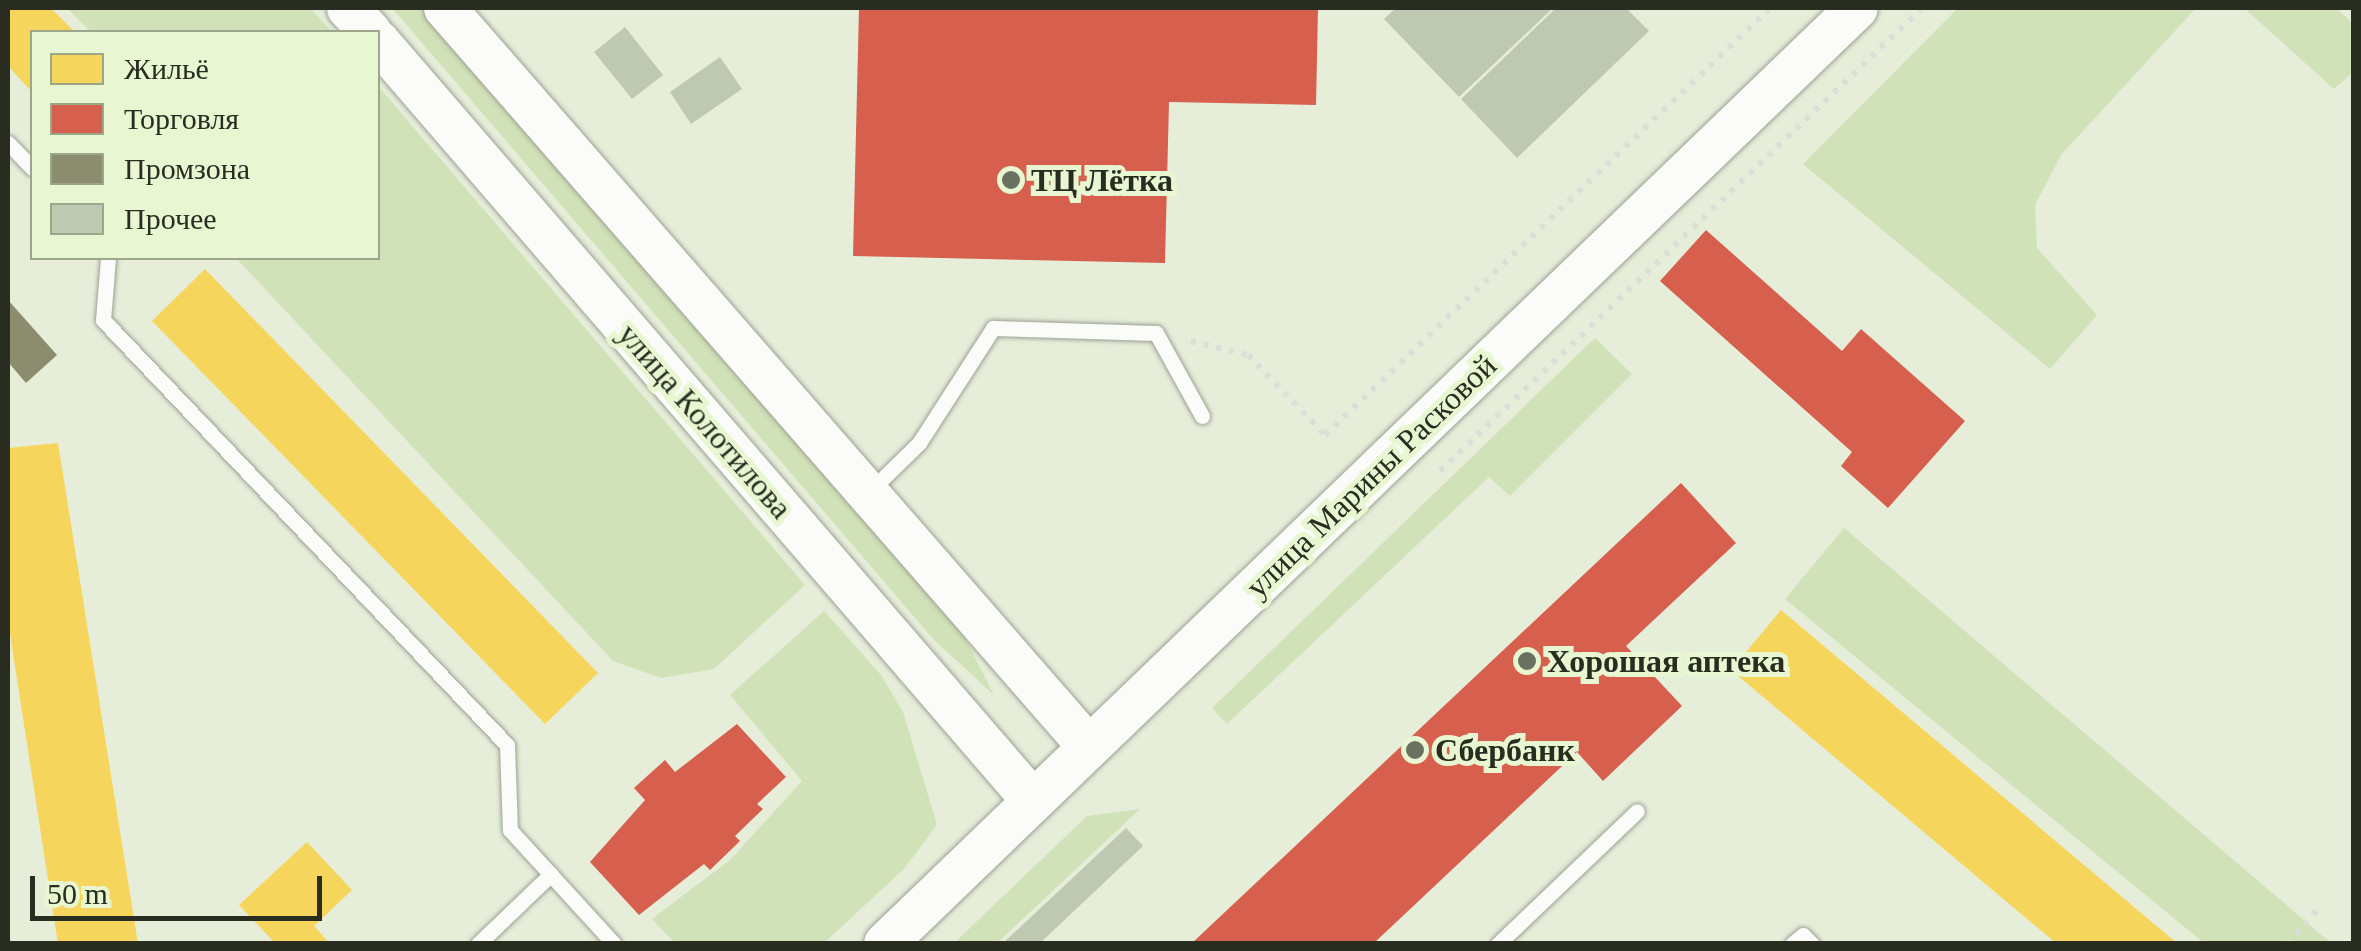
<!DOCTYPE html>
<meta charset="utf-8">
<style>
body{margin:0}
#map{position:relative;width:2361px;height:951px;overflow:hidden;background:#e6eeda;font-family:Georgia,serif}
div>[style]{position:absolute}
.green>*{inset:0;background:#d1e1b8}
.homes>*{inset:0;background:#f6d55c}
.shops>*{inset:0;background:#d6604d}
.industry>*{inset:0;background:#8c8c6e}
.building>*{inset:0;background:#bfc8b0}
.path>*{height:6px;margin-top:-3px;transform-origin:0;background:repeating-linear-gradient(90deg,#dcded8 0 5px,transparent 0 13px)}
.roads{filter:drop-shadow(0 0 2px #9ca292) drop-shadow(0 0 2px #9ca292)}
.lane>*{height:15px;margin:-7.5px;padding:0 7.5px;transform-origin:7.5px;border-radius:7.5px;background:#fbfcf9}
.secondary>*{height:42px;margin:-21px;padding:0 21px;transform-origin:21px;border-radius:21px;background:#fbfcf9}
.dots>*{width:28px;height:28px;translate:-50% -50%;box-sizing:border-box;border:5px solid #e8f6d2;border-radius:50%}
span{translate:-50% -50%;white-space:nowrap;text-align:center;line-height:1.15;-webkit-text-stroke:10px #e8f6d2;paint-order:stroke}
.poi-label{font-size:32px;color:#282d20;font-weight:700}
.left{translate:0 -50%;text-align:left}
.street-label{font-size:32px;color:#282d20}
.frame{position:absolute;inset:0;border:10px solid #282d20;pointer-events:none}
.legend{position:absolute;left:30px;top:30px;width:350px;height:230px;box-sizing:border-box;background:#e8f6d2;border:2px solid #9ba68b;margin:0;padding:12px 18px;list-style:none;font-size:30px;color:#282d20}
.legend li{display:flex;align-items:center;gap:20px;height:50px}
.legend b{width:50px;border:2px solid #9ba68b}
.scale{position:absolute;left:30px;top:876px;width:292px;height:45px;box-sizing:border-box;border:5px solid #282d20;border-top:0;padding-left:12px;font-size:30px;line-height:35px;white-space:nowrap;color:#282d20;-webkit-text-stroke:8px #e8f6d2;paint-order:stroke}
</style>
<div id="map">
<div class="green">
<div style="clip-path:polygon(67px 8px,310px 8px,332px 32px,91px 32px)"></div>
<div style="clip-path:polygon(392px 8px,423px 8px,959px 626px,994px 695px,934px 640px)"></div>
<div style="clip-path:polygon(1958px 8px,2196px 8px,2061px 155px,2035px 205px,2037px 248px,2097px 315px,2050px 369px,1803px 164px)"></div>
<div style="clip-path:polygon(2244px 8px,2337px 8px,2353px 24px,2353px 72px,2334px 89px)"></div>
<div style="clip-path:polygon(378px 86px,805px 585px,714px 669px,661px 678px,613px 661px,236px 258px,378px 258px)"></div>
<div style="clip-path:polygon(1595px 338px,1632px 374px,1510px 496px,1489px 477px,1227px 724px,1212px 708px)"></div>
<div style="clip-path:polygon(1844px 528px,2331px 943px,2204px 943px,1785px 599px)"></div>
<div style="clip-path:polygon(824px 611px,881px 675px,903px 712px,937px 825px,904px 869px,824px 943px,675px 943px,652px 919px,730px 860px,802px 781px,730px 695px)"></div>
<div style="clip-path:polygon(1140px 809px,997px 943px,954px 943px,1087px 816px)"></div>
</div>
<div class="homes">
<div style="clip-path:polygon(8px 8px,51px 8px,75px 32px,32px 32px,32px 92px,8px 66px)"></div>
<div style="clip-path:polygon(205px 269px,598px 673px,545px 724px,152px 321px)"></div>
<div style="clip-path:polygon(58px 443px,138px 944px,58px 944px,8px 621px,8px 448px)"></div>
<div style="clip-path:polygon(1781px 610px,2178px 944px,2057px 944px,1731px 670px)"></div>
<div style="clip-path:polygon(307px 842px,352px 890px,314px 926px,330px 944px,276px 944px,239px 905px)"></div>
</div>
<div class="shops">
<div style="clip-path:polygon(859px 8px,1318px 8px,1316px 105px,1169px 102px,1165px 263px,853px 256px)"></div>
<div style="clip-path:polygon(1706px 230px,1842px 351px,1861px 329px,1965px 421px,1888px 508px,1841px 466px,1852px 452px,1660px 281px)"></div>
<div style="clip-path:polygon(1681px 483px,1736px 543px,1626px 646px,1682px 706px,1603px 781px,1577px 752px,1373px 944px,1191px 944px)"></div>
<div style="clip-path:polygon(737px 724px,786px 777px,757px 804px,763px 809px,735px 836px,740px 841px,710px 870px,704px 864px,639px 915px,590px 862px,645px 800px,634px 788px,665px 760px,675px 772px)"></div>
</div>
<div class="industry">
<div style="clip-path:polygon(8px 300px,57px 355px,26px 383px,8px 362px)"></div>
</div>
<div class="building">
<div style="clip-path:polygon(1396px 8px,1553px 8px,1459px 97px,1384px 19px)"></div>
<div style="clip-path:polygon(1556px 8px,1626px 8px,1649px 31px,1517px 158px,1461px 99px)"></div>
<div style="clip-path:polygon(625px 27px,663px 75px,632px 99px,594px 52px)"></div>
<div style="clip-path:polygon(720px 57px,742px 89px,691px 124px,670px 92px)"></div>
<div style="clip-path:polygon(1126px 828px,1143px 846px,1039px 944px,1002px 944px)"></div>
</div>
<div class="path">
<div style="left:1191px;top:341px;width:59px;rotate:13.8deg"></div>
<div style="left:1248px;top:355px;width:111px;rotate:46.1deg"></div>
<div style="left:1325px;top:435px;width:617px;rotate:-43.82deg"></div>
<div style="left:1440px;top:471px;width:668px;rotate:-43.85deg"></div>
<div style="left:2287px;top:944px;width:47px;rotate:-48.5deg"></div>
</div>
<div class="roads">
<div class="lane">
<div style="left:8px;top:143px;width:35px;rotate:46deg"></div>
<div style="left:108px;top:258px;width:62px;rotate:94.6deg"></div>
<div style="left:103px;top:320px;width:586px;rotate:46.45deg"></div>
<div style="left:507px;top:745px;width:85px;rotate:88deg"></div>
<div style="left:510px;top:830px;width:154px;rotate:47.6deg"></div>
<div style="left:871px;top:490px;width:67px;rotate:-44.4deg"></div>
<div style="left:919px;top:443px;width:137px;rotate:-57.2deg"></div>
<div style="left:993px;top:328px;width:163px;rotate:1.8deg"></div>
<div style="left:1156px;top:333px;width:95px;rotate:61deg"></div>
<div style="left:478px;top:944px;width:101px;rotate:-43.8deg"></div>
<div style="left:1498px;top:944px;width:192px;rotate:-43.7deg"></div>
<div style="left:1792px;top:944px;width:14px;rotate:-39deg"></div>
<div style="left:1803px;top:935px;width:13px;rotate:45deg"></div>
</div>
<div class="secondary">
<div style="left:348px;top:8px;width:33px;rotate:47deg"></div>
<div style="left:445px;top:8px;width:980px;rotate:48.93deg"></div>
<div style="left:378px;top:41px;width:1003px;rotate:49.24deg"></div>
<div style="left:885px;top:944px;width:1349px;rotate:-43.92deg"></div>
</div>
</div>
<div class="dots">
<div style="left:1011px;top:180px;background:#6a7161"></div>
<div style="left:1527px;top:661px;background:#6a7161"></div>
<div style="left:1415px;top:750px;background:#6a7161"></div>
</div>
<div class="poi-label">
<span class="left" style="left:1031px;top:180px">ТЦ Лётка</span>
<span class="left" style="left:1547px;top:661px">Хорошая аптека</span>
<span class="left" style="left:1435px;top:750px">Сбербанк</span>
</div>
<div class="street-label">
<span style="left:705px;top:421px;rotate:49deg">улица Колотилова</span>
<span style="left:1371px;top:476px;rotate:-44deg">улица Марины Расковой</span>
</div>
<div class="frame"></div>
<ul class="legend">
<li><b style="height:28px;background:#f6d55c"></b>Жильё</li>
<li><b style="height:28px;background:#d6604d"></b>Торговля</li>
<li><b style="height:28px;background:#8c8c6e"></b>Промзона</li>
<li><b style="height:28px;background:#bfc8b0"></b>Прочее</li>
</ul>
<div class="scale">50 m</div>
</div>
